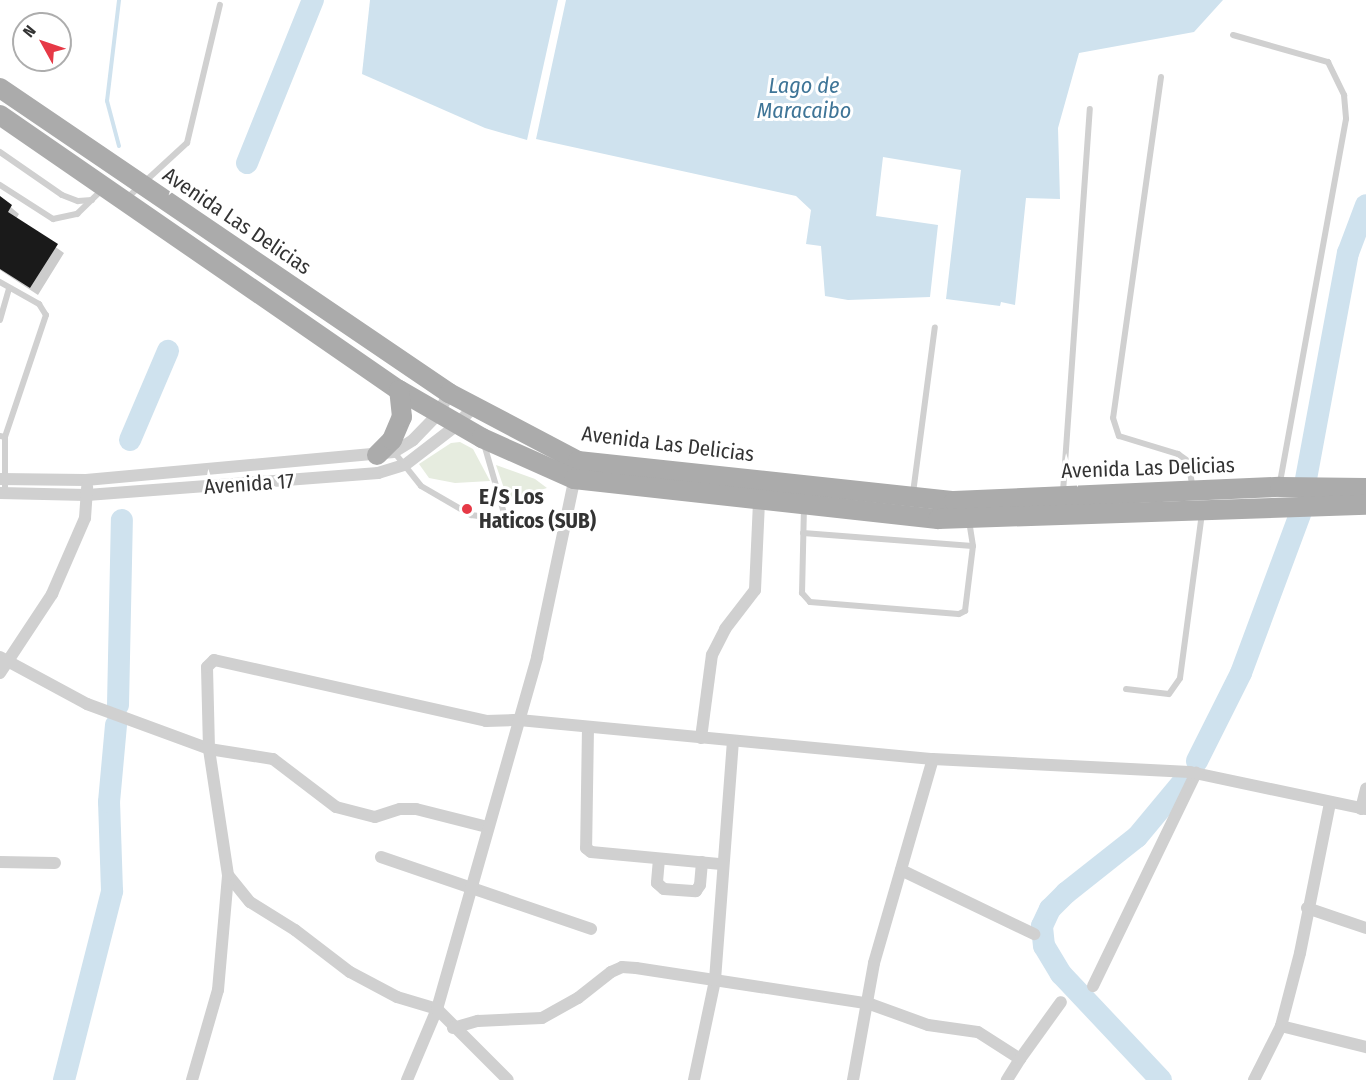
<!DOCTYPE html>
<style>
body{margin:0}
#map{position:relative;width:1366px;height:1080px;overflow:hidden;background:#fff;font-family:"Fira Sans Condensed",sans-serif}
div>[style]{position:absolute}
.green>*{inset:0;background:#e6ecdf}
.water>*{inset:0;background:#cfe2ee}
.shadow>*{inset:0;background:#0003}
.stream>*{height:4px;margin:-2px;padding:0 2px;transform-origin:2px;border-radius:2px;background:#cfe2ee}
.river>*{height:22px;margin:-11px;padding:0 11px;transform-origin:11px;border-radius:11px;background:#cfe2ee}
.building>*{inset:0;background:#1a1a1a}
.lane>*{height:6px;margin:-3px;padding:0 3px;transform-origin:3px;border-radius:3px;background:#d0d0d0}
.street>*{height:12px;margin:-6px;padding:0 6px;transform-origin:6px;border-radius:6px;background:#d0d0d0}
.primary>*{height:20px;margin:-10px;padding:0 10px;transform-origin:10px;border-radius:10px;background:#ababab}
.dots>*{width:16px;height:16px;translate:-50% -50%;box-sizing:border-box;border:3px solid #fff;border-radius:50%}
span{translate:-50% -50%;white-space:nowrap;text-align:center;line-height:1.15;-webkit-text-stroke:6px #fff;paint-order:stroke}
.street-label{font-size:21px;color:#333}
.poi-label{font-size:21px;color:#333;font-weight:700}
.left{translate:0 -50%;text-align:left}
.water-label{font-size:22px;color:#3f7597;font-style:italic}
.north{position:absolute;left:12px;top:12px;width:60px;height:60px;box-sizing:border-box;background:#fff;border:2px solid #adadad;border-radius:50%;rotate:310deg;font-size:16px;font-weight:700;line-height:24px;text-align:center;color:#333}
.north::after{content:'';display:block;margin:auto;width:21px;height:27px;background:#e63946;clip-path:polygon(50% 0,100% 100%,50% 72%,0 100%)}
</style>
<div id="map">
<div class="green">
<div style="clip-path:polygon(460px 442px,473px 449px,490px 481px,455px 483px,429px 478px,419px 464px,451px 443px)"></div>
<div style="clip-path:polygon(496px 465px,535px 479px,547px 488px,508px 500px)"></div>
</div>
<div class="water">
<div style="clip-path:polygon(370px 0,558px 0,527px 140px,485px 128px,362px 74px)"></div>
<div style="clip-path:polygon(566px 0,1223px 0,1194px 32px,1079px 53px,1058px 128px,1060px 199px,1026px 198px,1015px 305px,1001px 302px,1000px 306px,946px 299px,961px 170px,883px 157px,876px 216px,938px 225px,930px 297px,848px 300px,825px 296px,821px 246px,806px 244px,811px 210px,796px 196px,536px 139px)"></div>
</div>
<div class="shadow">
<div style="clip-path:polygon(0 198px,19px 214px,16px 219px,64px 253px,38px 295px,0 270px)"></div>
</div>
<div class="stream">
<div style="left:119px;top:146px;width:47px;rotate:-104.9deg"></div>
<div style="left:107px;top:101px;width:102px;rotate:-83.2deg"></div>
</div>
<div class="river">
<div style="left:247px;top:163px;width:176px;rotate:-68deg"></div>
<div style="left:130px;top:440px;width:97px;rotate:-66.9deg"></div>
<div style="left:1306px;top:479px;width:230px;rotate:-79.5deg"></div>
<div style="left:1348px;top:253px;width:51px;rotate:-69.4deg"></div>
<div style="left:118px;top:705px;width:185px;rotate:-88.8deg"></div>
<div style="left:1197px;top:761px;width:98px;rotate:-63.4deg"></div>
<div style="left:1241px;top:673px;width:170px;rotate:-69.6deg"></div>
<div style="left:64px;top:1080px;width:195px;rotate:-75.7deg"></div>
<div style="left:112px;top:891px;width:89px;rotate:-91.9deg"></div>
<div style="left:109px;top:802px;width:77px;rotate:-84.8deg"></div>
<div style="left:1161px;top:1080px;width:146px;rotate:-133.3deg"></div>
<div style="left:1061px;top:974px;width:33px;rotate:-121deg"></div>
<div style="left:1044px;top:946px;width:20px;rotate:-96deg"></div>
<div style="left:1042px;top:926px;width:19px;rotate:-65deg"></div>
<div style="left:1050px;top:909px;width:23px;rotate:-45deg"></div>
<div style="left:1066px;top:893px;width:90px;rotate:-38.3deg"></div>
<div style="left:1137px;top:837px;width:78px;rotate:-50.2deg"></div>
</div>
<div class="building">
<div style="clip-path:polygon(0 196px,12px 205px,8px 212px,58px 244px,30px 288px,0 269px)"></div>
</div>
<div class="lane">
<div style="left:1233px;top:35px;width:99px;rotate:15.9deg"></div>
<div style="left:1328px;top:62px;width:37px;rotate:64deg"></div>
<div style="left:1344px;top:95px;width:24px;rotate:85deg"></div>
<div style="left:1346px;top:119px;width:370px;rotate:100.3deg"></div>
<div style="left:1161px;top:77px;width:344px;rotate:98deg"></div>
<div style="left:1113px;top:418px;width:19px;rotate:72deg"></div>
<div style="left:1119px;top:436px;width:62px;rotate:17deg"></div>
<div style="left:1178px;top:454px;width:12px;rotate:35deg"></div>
<div style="left:1188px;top:461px;width:27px;rotate:80deg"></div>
<div style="left:0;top:152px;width:75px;rotate:34.7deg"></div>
<div style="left:62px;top:195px;width:17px;rotate:21deg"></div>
<div style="left:78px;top:201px;width:14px;rotate:-4deg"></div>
<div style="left:0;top:185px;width:63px;rotate:32.7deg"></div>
<div style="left:53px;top:219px;width:25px;rotate:-12deg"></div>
<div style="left:77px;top:214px;width:35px;rotate:-44deg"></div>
<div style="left:126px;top:199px;width:83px;rotate:-42.6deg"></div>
<div style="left:187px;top:143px;width:142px;rotate:-76.6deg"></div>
<div style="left:0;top:282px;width:45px;rotate:29.4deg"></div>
<div style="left:39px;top:304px;width:13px;rotate:58deg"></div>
<div style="left:46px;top:315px;width:129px;rotate:108.6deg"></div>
<div style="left:0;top:320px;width:33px;rotate:-74deg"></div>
<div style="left:0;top:436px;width:5px;rotate:11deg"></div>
<div style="left:5px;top:437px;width:56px;rotate:90deg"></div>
<div style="left:484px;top:444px;width:79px;rotate:73.9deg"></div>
<div style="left:394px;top:452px;width:43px;rotate:51.5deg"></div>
<div style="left:421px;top:486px;width:58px;rotate:30.1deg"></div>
<div style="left:471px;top:515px;width:53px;rotate:7.5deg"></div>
<div style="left:524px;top:522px;width:42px;rotate:-4.1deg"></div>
<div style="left:1063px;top:492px;width:384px;rotate:-86deg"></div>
<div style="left:913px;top:493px;width:167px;rotate:-82.5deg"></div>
<div style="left:804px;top:506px;width:87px;rotate:91.3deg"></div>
<div style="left:802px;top:593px;width:12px;rotate:48deg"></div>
<div style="left:810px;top:602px;width:149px;rotate:4.6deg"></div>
<div style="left:959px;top:614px;width:7px;rotate:-27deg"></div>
<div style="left:965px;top:611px;width:65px;rotate:-83deg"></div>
<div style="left:973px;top:546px;width:25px;rotate:-99deg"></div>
<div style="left:803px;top:533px;width:170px;rotate:4.4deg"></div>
<div style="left:1126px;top:689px;width:43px;rotate:6.6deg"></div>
<div style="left:1169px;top:694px;width:19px;rotate:-55deg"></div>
<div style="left:1180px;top:678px;width:165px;rotate:-82.4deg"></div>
</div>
<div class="street">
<div style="left:0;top:479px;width:86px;rotate:0.7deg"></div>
<div style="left:86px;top:480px;width:309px;rotate:-5.2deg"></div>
<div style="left:394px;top:452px;width:22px;rotate:-32deg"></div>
<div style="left:413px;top:440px;width:36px;rotate:-46deg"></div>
<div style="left:438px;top:414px;width:24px;rotate:-62deg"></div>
<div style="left:0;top:493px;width:87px;rotate:1.3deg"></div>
<div style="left:87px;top:495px;width:292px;rotate:-4.3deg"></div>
<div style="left:378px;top:473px;width:28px;rotate:-17deg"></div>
<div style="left:405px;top:465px;width:66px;rotate:-37.6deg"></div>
<div style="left:457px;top:425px;width:25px;rotate:-48deg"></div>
<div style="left:0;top:657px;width:99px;rotate:28.4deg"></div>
<div style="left:87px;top:704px;width:130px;rotate:20.2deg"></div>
<div style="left:209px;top:749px;width:65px;rotate:8.9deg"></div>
<div style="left:273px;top:759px;width:79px;rotate:37.3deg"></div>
<div style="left:336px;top:807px;width:40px;rotate:14.4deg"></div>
<div style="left:375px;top:817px;width:26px;rotate:-18deg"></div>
<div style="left:400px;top:809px;width:16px"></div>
<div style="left:416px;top:809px;width:73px;rotate:14.2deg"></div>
<div style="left:0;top:673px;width:95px;rotate:-56.6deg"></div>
<div style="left:52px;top:594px;width:83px;rotate:-66.5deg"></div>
<div style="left:85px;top:518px;width:31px;rotate:-86deg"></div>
<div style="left:588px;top:727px;width:121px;rotate:90.9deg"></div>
<div style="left:586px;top:848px;width:6px;rotate:39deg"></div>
<div style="left:591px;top:852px;width:131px;rotate:5.3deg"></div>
<div style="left:701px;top:738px;width:84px;rotate:-82.5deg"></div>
<div style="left:712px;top:655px;width:29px;rotate:-63deg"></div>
<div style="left:725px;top:629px;width:49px;rotate:-52.4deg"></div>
<div style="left:755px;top:590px;width:89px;rotate:-87.4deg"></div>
<div style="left:1361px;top:809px;width:21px;rotate:-76deg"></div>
<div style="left:381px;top:857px;width:222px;rotate:18.9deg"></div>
<div style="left:659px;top:859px;width:24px;rotate:95deg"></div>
<div style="left:657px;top:883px;width:9px;rotate:41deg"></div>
<div style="left:664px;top:889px;width:32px;rotate:4deg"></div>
<div style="left:696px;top:891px;width:7px;rotate:-56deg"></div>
<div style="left:700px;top:885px;width:23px;rotate:-85deg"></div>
<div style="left:0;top:862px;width:55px;rotate:1deg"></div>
<div style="left:901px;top:870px;width:148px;rotate:25.7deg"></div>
<div style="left:228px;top:875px;width:35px;rotate:51deg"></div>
<div style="left:250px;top:902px;width:53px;rotate:31.9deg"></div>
<div style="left:295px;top:930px;width:69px;rotate:37.4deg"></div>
<div style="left:350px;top:972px;width:53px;rotate:28deg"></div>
<div style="left:397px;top:997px;width:42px;rotate:16.7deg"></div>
<div style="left:437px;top:1009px;width:100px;rotate:45deg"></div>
<div style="left:1307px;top:908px;width:62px;rotate:18.7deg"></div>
<div style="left:1093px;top:986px;width:237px;rotate:-64.2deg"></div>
<div style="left:1281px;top:1026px;width:88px;rotate:13.9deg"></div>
<div style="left:453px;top:1028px;width:26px;rotate:-16deg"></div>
<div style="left:478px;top:1021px;width:64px;rotate:-2.7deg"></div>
<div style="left:542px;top:1018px;width:41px;rotate:-29.1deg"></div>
<div style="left:578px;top:998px;width:42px;rotate:-38.2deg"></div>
<div style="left:611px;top:972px;width:12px;rotate:-24deg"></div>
<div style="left:622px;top:967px;width:14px;rotate:4deg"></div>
<div style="left:636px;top:968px;width:237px;rotate:8.7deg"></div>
<div style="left:870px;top:1004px;width:62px;rotate:19.9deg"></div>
<div style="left:928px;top:1025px;width:50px;rotate:8deg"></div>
<div style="left:978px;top:1032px;width:50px;rotate:32.7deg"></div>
<div style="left:1020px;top:1059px;width:25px;rotate:122deg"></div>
<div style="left:1020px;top:1059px;width:70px;rotate:-54.3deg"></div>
<div style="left:192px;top:1080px;width:94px;rotate:-73.9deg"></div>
<div style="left:218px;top:990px;width:115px;rotate:-85deg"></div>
<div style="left:228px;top:875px;width:127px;rotate:-98.6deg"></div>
<div style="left:209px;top:749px;width:82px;rotate:-91.4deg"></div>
<div style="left:207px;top:667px;width:10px;rotate:-45deg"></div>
<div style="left:214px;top:660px;width:279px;rotate:12.6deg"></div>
<div style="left:486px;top:721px;width:33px;rotate:-2deg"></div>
<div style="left:519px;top:720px;width:416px;rotate:5.4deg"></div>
<div style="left:933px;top:759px;width:257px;rotate:2.9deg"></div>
<div style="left:1190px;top:772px;width:180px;rotate:11.9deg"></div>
<div style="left:407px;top:1080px;width:77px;rotate:-67.1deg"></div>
<div style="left:437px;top:1009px;width:366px;rotate:-74.1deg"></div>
<div style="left:537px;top:657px;width:189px;rotate:-78.1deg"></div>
<div style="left:694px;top:1080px;width:102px;rotate:-78.1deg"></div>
<div style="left:715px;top:980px;width:239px;rotate:-85.7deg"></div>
<div style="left:853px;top:1080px;width:119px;rotate:-79.8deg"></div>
<div style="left:874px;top:963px;width:212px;rotate:-73.9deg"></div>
<div style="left:1254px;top:1080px;width:60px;rotate:-63.4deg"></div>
<div style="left:1281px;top:1026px;width:75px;rotate:-75.4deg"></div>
<div style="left:1300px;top:953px;width:153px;rotate:-78.7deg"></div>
</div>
<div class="primary">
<div style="left:0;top:88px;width:543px;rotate:34.19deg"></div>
<div style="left:449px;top:393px;width:146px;rotate:27.8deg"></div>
<div style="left:578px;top:461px;width:378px;rotate:6.1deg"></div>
<div style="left:954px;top:501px;width:326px;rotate:-2.5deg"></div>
<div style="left:1280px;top:487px;width:86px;rotate:0.7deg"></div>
<div style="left:0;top:115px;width:485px;rotate:34.6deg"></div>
<div style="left:399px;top:390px;width:96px;rotate:30deg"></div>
<div style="left:482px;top:438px;width:101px;rotate:24deg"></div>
<div style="left:574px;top:479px;width:366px;rotate:6.3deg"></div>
<div style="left:938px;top:519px;width:428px;rotate:-1.9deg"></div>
<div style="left:377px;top:455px;width:21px;rotate:-45deg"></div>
<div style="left:392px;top:440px;width:25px;rotate:-67deg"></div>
<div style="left:402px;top:417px;width:27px;rotate:-96deg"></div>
</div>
<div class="dots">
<div style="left:467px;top:509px;background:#e63946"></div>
</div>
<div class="street-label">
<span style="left:237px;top:221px;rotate:34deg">Avenida Las Delicias</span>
<span style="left:668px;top:444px;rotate:7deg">Avenida Las Delicias</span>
<span style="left:1148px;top:468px;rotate:-2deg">Avenida Las Delicias</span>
<span style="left:249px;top:484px;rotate:-4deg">Avenida 17</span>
</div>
<div class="poi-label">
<span class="left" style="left:479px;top:509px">E/S Los<br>Haticos (SUB)</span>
</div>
<div class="water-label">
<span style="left:804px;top:98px">Lago de<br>Maracaibo</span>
</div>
<div class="north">N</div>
</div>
